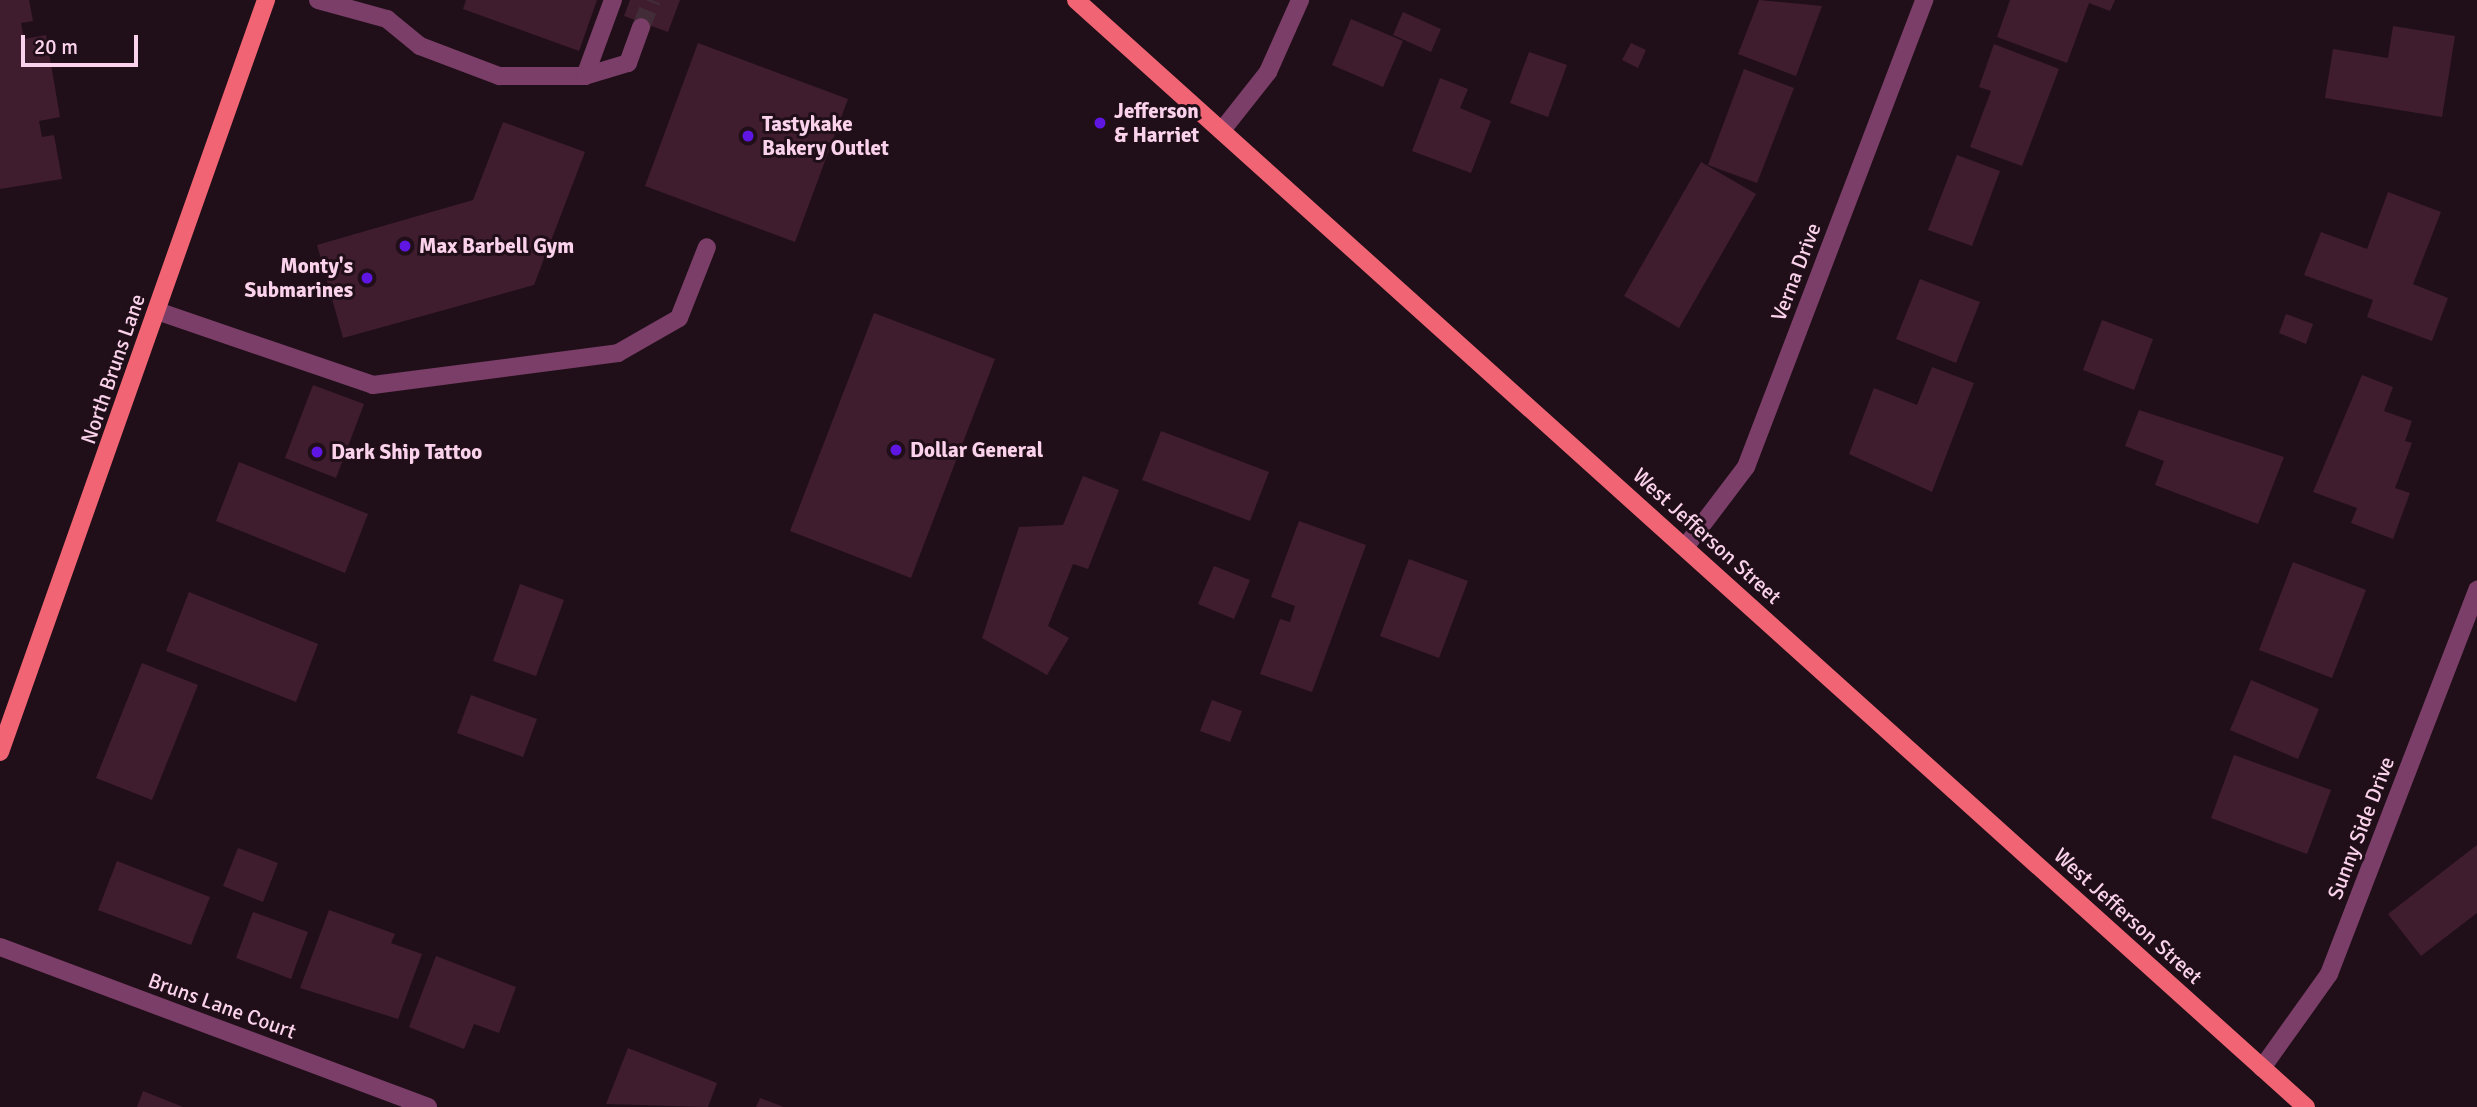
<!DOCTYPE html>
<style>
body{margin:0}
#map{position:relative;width:2477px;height:1107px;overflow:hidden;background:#200f18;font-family:Signika,sans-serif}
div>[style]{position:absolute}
.building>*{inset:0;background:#3f1d2f}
.minor-tunnel>*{height:18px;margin-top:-9px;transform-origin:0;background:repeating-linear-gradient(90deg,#412c38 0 18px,transparent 0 27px)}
.minor>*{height:18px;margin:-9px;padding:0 9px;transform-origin:9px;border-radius:9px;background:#7a3e68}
.major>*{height:18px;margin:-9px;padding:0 9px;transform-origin:9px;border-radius:9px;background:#f06474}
.dots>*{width:19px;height:19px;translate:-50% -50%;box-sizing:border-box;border:4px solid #200f18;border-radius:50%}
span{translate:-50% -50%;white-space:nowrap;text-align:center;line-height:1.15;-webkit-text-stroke:6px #200f18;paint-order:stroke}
.poi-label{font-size:21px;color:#fbd2eb;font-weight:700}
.left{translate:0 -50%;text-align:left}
.right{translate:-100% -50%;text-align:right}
.street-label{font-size:21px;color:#fbd2eb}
.scale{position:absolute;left:21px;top:35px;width:117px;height:32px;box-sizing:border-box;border:4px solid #fbd2eb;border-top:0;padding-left:9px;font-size:21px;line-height:24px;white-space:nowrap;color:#fbd2eb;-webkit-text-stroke:5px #200f18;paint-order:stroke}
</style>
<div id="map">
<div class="building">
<div style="clip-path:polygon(0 0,29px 0,33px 21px,21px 23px,24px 39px,46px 35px,60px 117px,39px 121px,42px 137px,54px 135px,62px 179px,0 189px)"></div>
<div style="clip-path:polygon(466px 0,597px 0,579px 51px,463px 9px)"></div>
<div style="clip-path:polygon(630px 0,680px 0,668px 32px,624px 16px)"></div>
<div style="clip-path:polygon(1759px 0,1822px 6px,1796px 76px,1738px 54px)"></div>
<div style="clip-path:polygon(2010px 0,2115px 0,2110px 11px,2089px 3px,2067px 63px,1997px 37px)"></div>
<div style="clip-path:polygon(1403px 12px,1441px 29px,1431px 52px,1393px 35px)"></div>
<div style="clip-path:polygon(1351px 19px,1403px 41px,1383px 87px,1332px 65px)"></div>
<div style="clip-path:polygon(2393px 26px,2455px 36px,2442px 117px,2325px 98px,2333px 49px,2388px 58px)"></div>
<div style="clip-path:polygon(698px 43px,848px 99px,795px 242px,645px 186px)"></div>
<div style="clip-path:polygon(1631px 43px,1646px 50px,1638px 68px,1622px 60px)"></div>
<div style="clip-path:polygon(1994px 44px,2059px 69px,2022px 166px,1970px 147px,1991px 91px,1979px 87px)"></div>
<div style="clip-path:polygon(1529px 52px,1567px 65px,1548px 117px,1510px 103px)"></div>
<div style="clip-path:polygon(1744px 69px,1794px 88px,1757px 183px,1708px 165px)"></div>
<div style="clip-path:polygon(1440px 78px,1468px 89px,1460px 108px,1491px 121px,1471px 173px,1412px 151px)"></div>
<div style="clip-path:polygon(503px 122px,585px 152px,534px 285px,343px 338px,317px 245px,473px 200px)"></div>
<div style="clip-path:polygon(1957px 155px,2000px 171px,1972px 246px,1928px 230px)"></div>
<div style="clip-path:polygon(1701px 162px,1756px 194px,1679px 328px,1624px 296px)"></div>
<div style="clip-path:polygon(2388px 192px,2441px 212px,2413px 284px,2448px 298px,2432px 341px,2367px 317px,2373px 300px,2304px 275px,2321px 232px,2367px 249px)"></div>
<div style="clip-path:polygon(1920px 279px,1980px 302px,1956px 363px,1896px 339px)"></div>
<div style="clip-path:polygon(874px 313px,995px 359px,911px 578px,790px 531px)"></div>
<div style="clip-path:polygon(2286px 314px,2313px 324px,2306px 344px,2279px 333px)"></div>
<div style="clip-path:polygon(2102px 320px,2153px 339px,2134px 390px,2083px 370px)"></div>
<div style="clip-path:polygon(1932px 367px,1974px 383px,1932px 492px,1849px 454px,1874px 388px,1917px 405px)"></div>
<div style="clip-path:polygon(2362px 375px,2393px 387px,2384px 411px,2412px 421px,2405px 441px,2412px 443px,2395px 488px,2410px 493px,2393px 539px,2351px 523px,2357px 508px,2313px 492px)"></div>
<div style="clip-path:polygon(313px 385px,364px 404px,336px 478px,285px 458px)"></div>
<div style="clip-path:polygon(2139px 410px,2284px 457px,2258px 524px,2155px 485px,2164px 461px,2125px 446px)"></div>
<div style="clip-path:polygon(1161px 431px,1269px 472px,1250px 521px,1142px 480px)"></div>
<div style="clip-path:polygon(239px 462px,368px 514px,345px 573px,216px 521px)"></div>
<div style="clip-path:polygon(1083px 476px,1119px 490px,1088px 569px,1073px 564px,1048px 626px,1069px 638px,1047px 675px,982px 638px,1019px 527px,1063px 525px)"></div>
<div style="clip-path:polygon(1299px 521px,1366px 545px,1312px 692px,1260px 674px,1280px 619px,1290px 622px,1295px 606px,1271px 597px)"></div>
<div style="clip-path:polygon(1409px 559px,1468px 581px,1439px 658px,1380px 636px)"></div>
<div style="clip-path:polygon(2293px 562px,2366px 590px,2332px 678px,2259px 650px)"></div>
<div style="clip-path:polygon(1214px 566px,1250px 580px,1234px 619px,1198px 604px)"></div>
<div style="clip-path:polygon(520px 584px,564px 600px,536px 676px,493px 661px)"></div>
<div style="clip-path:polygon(189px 592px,318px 644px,296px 702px,166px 651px)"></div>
<div style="clip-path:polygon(142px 663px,198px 685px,152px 800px,96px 778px)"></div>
<div style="clip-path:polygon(2251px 680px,2319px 709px,2298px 759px,2230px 730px)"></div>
<div style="clip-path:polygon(471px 695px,537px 719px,523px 757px,457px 733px)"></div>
<div style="clip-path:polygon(1212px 700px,1242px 711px,1230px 742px,1200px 731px)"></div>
<div style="clip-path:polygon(2234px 755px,2331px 790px,2307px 854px,2211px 818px)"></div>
<div style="clip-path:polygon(2477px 845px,2477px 913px,2421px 956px,2388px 914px)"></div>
<div style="clip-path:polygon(238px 848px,278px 863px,263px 902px,223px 886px)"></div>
<div style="clip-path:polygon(117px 861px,210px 897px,191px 945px,98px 910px)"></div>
<div style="clip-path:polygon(329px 910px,395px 934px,391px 943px,422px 954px,398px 1019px,300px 988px)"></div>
<div style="clip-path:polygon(253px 912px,308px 932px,291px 979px,236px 958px)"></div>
<div style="clip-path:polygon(436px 956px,516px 987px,499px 1033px,474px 1024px,464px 1049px,409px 1027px)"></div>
<div style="clip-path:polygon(628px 1048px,717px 1083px,708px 1107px,606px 1104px)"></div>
<div style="clip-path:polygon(143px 1091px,183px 1107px,137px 1107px)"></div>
<div style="clip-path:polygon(760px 1098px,784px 1107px,756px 1107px)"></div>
</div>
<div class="minor-tunnel">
<div style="left:641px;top:27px;width:29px;rotate:-68deg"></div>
</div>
<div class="minor">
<div style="left:318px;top:0;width:72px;rotate:15.4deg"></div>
<div style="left:387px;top:19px;width:43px;rotate:39.3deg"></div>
<div style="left:420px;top:46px;width:85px;rotate:20.8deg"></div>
<div style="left:499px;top:76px;width:86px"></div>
<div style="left:585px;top:76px;width:81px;rotate:-69.8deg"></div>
<div style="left:585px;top:76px;width:45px;rotate:-16.8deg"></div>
<div style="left:628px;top:63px;width:38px;rotate:-70deg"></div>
<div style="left:1223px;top:129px;width:73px;rotate:-51.7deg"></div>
<div style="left:1268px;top:72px;width:79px;rotate:-66deg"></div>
<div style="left:157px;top:311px;width:228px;rotate:18.9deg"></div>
<div style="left:373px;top:385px;width:247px;rotate:-7.4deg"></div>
<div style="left:618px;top:353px;width:70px;rotate:-29.8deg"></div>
<div style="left:679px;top:318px;width:76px;rotate:-68.5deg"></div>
<div style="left:1686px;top:546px;width:99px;rotate:-52.8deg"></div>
<div style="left:1746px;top:467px;width:500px;rotate:-69.1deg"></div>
<div style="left:0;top:947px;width:457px;rotate:20.5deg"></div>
<div style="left:2262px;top:1068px;width:115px;rotate:-54.5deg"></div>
<div style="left:2329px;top:974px;width:412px;rotate:-68.9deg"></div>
</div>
<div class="major">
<div style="left:1076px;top:0;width:1655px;rotate:41.99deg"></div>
<div style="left:0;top:752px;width:798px;rotate:-70.52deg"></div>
</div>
<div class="dots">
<div style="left:1100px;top:123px;background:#5f16e2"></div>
<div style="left:748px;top:136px;background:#5f16e2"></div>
<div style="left:405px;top:246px;background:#5f16e2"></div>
<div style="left:367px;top:278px;background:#5f16e2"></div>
<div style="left:896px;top:450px;background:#5f16e2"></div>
<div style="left:317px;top:452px;background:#5f16e2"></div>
</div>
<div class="poi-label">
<span class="left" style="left:1114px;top:123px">Jefferson<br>&amp; Harriet</span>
<span class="left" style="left:762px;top:136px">Tastykake<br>Bakery Outlet</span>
<span class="left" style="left:419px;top:246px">Max Barbell Gym</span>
<span class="right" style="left:353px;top:278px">Monty's<br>Submarines</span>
<span class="left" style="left:910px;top:450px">Dollar General</span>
<span class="left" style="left:331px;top:452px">Dark Ship Tattoo</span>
</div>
<div class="street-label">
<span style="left:1796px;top:272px;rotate:-69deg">Verna Drive</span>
<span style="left:113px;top:369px;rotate:-71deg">North Bruns Lane</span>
<span style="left:1707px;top:536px;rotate:42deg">West Jefferson Street</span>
<span style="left:2361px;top:828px;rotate:-69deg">Sunny Side Drive</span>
<span style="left:2128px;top:916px;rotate:42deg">West Jefferson Street</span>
<span style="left:222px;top:1006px;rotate:20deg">Bruns Lane Court</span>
</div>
<div class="scale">20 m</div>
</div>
